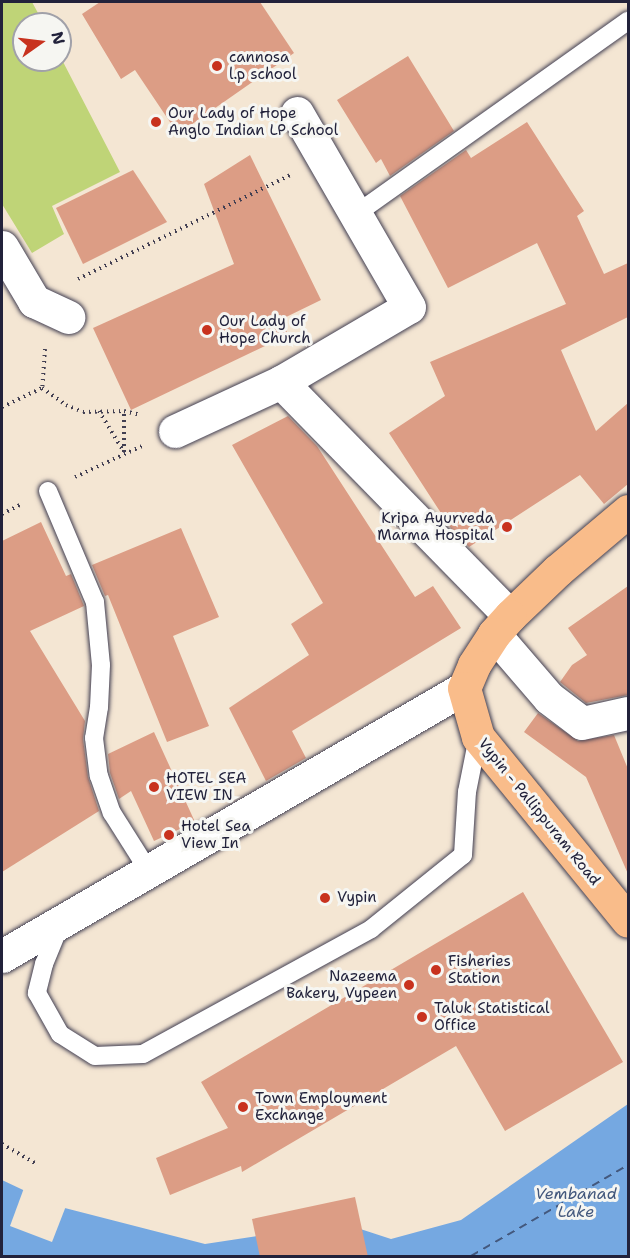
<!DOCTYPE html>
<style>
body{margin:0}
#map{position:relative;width:630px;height:1258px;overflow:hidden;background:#f4e6d3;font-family:"Shantell Sans",sans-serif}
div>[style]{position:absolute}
.green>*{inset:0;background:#bfd477}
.water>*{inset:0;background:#75a8e1}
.pier>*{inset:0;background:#f4e6d3}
.ferry>*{height:1.5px;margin-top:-0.75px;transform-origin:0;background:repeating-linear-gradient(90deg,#43587d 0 8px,transparent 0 14px)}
.building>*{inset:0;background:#dc9d85}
.path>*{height:4px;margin-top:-2px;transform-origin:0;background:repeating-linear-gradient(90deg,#423f52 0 1.5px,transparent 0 6px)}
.roads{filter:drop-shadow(0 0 2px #423f52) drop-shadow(0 0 2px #423f52)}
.service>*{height:18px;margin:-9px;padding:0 9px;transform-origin:9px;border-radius:9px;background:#fff}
.minor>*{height:33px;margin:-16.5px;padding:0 16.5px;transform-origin:16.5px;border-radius:16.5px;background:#fff}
.primary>*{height:33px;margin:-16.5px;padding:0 16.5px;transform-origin:16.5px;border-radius:16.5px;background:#f9bc8a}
.dots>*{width:16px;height:16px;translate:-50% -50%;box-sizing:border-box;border:3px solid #f6f6f2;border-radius:50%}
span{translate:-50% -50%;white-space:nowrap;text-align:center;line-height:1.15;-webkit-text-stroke:6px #f6f6f2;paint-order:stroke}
.poi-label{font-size:15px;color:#22223b}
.left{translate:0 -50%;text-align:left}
.right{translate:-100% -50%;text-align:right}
.street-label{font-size:15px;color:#22223b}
.water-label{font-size:16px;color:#43587d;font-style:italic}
.frame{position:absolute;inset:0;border:3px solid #22223b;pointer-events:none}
.north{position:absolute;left:12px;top:12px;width:60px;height:60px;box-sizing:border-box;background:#f6f6f2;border:2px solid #a1a1a9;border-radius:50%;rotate:76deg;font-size:16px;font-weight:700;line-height:24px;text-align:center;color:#22223b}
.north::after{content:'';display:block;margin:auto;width:21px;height:27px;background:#c8321e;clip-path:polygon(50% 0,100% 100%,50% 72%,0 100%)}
</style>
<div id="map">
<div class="green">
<div style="clip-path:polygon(2px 2px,32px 2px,44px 24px,24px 24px,24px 60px,60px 60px,60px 56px,120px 172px,52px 206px,64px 234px,32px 253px,2px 204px)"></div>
</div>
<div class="water">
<div style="clip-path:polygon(628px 1104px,628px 1256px,2px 1256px,2px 1180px,57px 1206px,205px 1244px,342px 1223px,391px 1239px,461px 1220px)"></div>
</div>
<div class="pier">
<div style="clip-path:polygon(24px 1188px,66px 1206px,52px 1242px,10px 1226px)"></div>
</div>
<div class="ferry">
<div style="left:471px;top:1256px;width:181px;rotate:-30.1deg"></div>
</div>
<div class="building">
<div style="clip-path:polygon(100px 2px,260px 2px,294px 53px,178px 134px,135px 70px,121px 79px,82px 14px)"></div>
<div style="clip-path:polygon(408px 56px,454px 131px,390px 176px,381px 159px,376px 163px,337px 100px)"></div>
<div style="clip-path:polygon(527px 122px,584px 211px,577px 216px,604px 274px,628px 263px,628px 317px,561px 350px,596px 431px,628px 403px,628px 484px,604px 504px,580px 475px,469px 547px,452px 530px,389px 433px,445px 396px,430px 362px,566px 304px,537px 243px,448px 288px,400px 196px,466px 150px,471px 158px)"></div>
<div style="clip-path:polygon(250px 155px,321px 300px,282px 319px,288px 335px,131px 410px,93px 328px,234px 264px,204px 184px)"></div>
<div style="clip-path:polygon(133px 170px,167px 222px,83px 264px,56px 208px)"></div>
<div style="clip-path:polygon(288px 416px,317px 446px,415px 597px,433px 586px,461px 628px,292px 731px,306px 758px,266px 781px,229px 708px,309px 655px,291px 624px,323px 603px,232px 445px)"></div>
<div style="clip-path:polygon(41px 522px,66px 576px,71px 574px,84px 606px,30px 631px,85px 721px,83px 739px,88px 777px,99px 811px,2px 872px,2px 541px)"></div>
<div style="clip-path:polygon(181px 528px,219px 617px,173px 636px,209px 726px,167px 742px,108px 595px,105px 596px,92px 565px)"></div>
<div style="clip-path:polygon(628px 586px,628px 695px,586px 703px,560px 682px,572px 665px,587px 655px,568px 628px)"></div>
<div style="clip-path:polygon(538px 713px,578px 741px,614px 735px,628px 769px,628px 874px,586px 777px,524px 732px)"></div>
<div style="clip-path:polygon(154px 732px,195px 822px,154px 841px,131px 791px,119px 799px,110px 773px,108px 754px)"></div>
<div style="clip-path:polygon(523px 892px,623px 1062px,505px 1131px,456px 1046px,242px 1172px,241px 1166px,170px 1195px,156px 1158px,228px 1128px,201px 1082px)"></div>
<div style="clip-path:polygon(355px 1197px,368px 1257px,260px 1257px,252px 1219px)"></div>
</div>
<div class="path">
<div style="left:78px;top:279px;width:236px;rotate:-26.1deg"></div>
<div style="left:45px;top:349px;width:39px;rotate:94deg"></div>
<div style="left:42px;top:388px;width:29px;rotate:35deg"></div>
<div style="left:66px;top:405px;width:18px;rotate:22deg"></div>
<div style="left:83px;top:412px;width:41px;rotate:-1.4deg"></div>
<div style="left:124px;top:411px;width:17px;rotate:13deg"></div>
<div style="left:2px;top:407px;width:44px;rotate:-25.4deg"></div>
<div style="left:99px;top:411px;width:48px;rotate:58.6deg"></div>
<div style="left:124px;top:452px;width:41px;rotate:-90deg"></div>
<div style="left:75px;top:477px;width:74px;rotate:-24.8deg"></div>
<div style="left:2px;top:514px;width:20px;rotate:-27deg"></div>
<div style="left:2px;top:1144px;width:38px;rotate:30deg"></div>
</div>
<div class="roads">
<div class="service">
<div style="left:356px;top:214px;width:334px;rotate:-35.4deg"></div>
<div style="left:48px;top:491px;width:121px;rotate:67.1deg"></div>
<div style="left:95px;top:602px;width:63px;rotate:84.6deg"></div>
<div style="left:101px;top:665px;width:42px;rotate:92.7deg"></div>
<div style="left:99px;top:707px;width:31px;rotate:99deg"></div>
<div style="left:94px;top:738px;width:38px;rotate:83deg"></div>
<div style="left:99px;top:776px;width:39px;rotate:71deg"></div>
<div style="left:112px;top:813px;width:67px;rotate:57.7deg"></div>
<div style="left:60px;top:925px;width:42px;rotate:112.3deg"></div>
<div style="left:44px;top:964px;width:30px;rotate:104deg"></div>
<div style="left:37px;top:993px;width:47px;rotate:60.7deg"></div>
<div style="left:60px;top:1034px;width:41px;rotate:32.2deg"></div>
<div style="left:95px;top:1056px;width:48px;rotate:-2.4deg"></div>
<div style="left:143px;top:1054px;width:260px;rotate:-28.7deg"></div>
<div style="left:371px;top:929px;width:118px;rotate:-38.8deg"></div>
<div style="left:463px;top:855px;width:63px;rotate:-86.4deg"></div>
<div style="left:467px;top:792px;width:56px;rotate:-78.7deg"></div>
</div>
<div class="minor">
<div style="left:2px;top:247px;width:63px;rotate:59.3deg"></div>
<div style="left:34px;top:301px;width:38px;rotate:25deg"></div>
<div style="left:281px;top:382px;width:327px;rotate:45.6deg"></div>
<div style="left:175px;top:431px;width:117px;rotate:-24.8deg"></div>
<div style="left:281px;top:382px;width:148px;rotate:-30.4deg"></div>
<div style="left:409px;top:307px;width:224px;rotate:-120deg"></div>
<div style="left:494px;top:634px;width:84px;rotate:49.3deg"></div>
<div style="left:549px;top:698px;width:41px;rotate:37.1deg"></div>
<div style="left:582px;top:723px;width:47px;rotate:-12.3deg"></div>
<div style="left:2px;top:956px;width:534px;rotate:-30.12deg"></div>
</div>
<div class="primary">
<div style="left:628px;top:511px;width:92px;rotate:139.9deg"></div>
<div style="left:558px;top:570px;width:66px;rotate:136.2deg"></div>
<div style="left:510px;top:616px;width:24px;rotate:132deg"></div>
<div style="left:494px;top:634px;width:37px;rotate:123deg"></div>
<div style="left:474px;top:665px;width:25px;rotate:113deg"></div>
<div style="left:464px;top:688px;width:51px;rotate:74.1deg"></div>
<div style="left:478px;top:737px;width:237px;rotate:50.8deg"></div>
</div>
</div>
<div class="dots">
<div style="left:217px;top:66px;background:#c8321e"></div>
<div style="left:156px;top:122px;background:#c8321e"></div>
<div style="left:207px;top:330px;background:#c8321e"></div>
<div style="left:507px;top:527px;background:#c8321e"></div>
<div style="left:154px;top:787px;background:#c8321e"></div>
<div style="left:169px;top:835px;background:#c8321e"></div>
<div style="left:325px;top:898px;background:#c8321e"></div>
<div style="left:436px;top:970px;background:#c8321e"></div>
<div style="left:409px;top:985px;background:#c8321e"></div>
<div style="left:422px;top:1017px;background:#c8321e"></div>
<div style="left:243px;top:1107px;background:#c8321e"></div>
</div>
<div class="poi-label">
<span class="left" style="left:229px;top:66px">cannosa<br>l.p school</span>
<span class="left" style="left:168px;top:122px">Our Lady of Hope<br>Anglo Indian LP School</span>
<span class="left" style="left:219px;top:330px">Our Lady of<br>Hope Church</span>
<span class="right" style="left:494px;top:527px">Kripa Ayurveda<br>Marma Hospital</span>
<span class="left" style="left:166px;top:787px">HOTEL SEA<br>VIEW IN</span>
<span class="left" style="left:181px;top:835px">Hotel Sea<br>View In</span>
<span class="left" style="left:337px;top:898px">Vypin</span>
<span class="left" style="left:448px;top:970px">Fisheries<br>Station</span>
<span class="right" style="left:397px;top:985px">Nazeema<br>Bakery, Vypeen</span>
<span class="left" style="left:434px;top:1017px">Taluk Statistical<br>Office</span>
<span class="left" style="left:255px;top:1107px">Town Employment<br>Exchange</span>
</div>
<div class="street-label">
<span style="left:539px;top:812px;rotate:51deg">Vypin - Pallippuram Road</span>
</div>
<div class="water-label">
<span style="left:576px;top:1203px">Vembanad<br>Lake</span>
</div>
<div class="frame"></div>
<div class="north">N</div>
</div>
